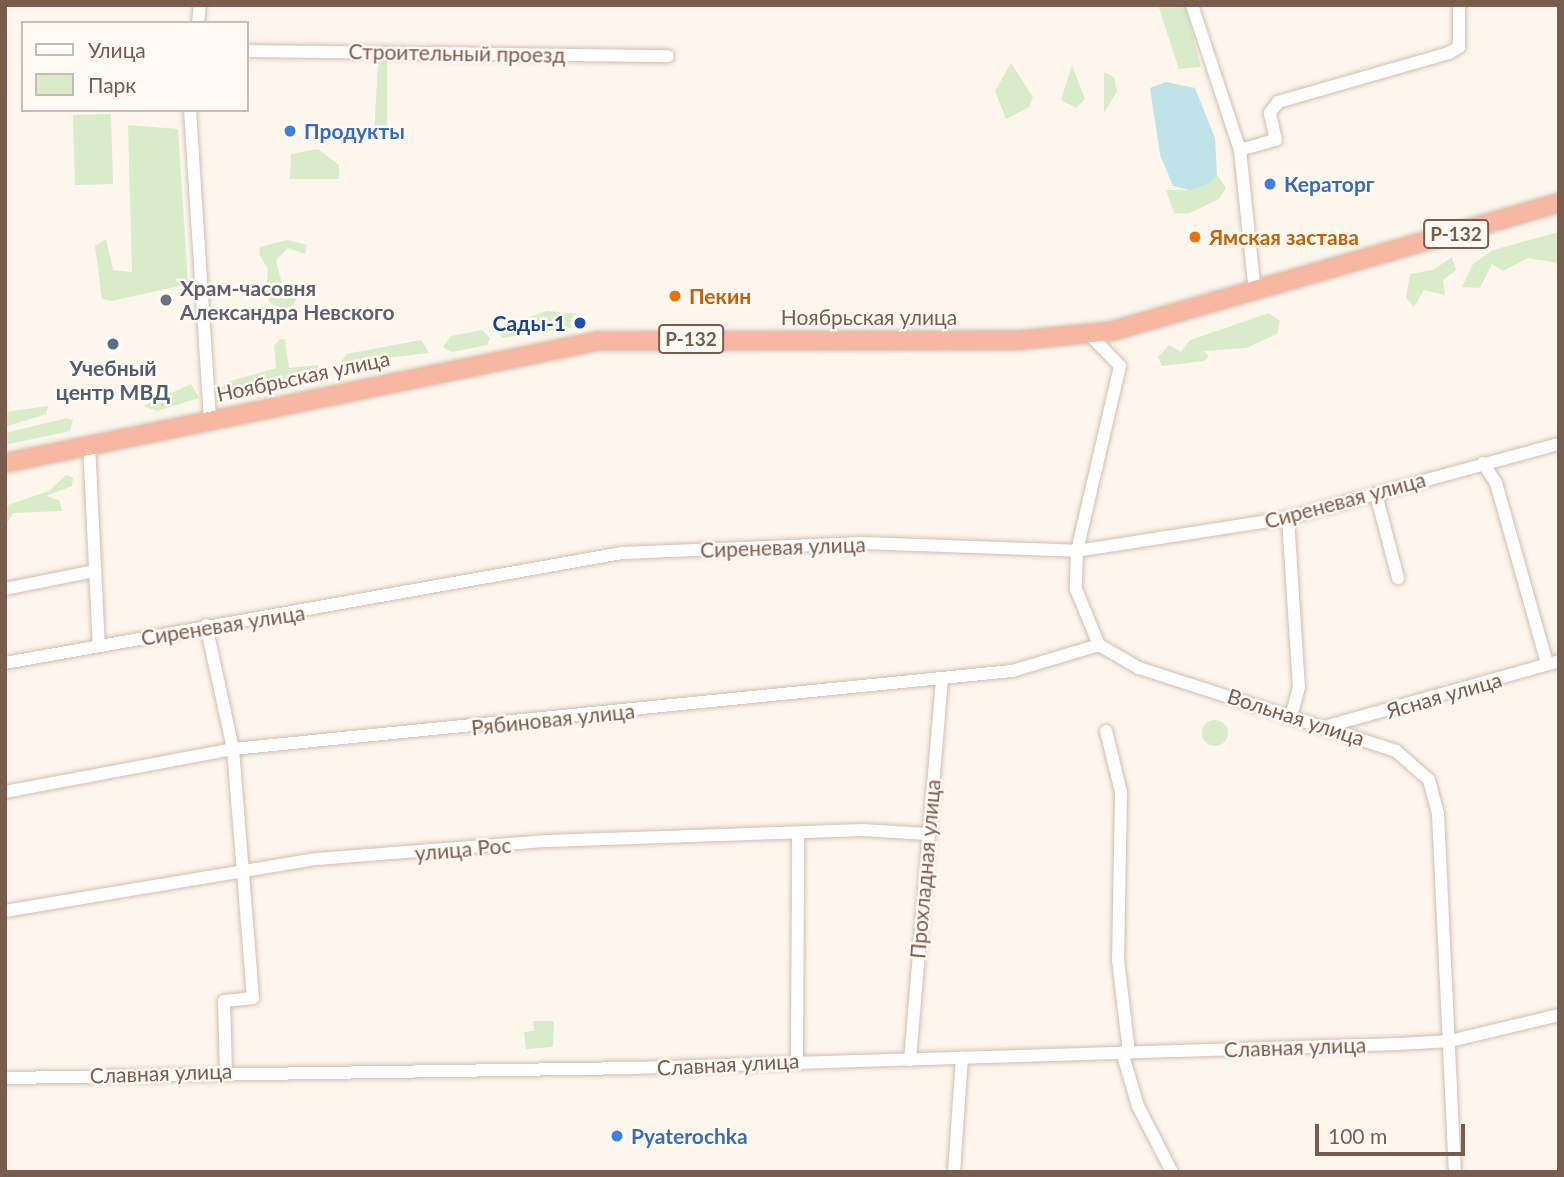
<!DOCTYPE html>
<meta charset="utf-8">
<style>
body{margin:0}
#map{position:relative;width:1564px;height:1177px;overflow:hidden;background:#fdf6ec;font-family:Lato,sans-serif}
div>[style]{position:absolute}
.green>*{inset:0;background:#d8ecc9}
.round{border-radius:50%}
.water>*{inset:0;background:#bfe3e8}
.roads{filter:drop-shadow(0 0 2px #d1beb0) drop-shadow(0 0 2px #d1beb0)}
.minor>*{height:12px;margin:-6px;padding:0 6px;transform-origin:6px;border-radius:6px;background:#fff}
.highway>*{height:18px;margin:-9px;padding:0 9px;transform-origin:9px;border-radius:9px;background:#f7b7a3}
.dots>*{width:19px;height:19px;translate:-50% -50%;box-sizing:border-box;border:4px solid #fffaf3;border-radius:50%}
span{translate:-50% -50%;white-space:nowrap;text-align:center;line-height:1.15;-webkit-text-stroke:5px #fffaf3;paint-order:stroke}
.shield-label span{padding:2px 5px;background:#fffaf3;border:2px solid;border-radius:5px;-webkit-text-stroke-width:0}
.shield-label{font-size:19px;color:#7a5c4d;font-weight:700}
.street-label{font-size:21px;color:#7a5c4d}
.shop-label{font-size:21px;color:#366cbe;font-weight:700}
.left{translate:0 -50%;text-align:left}
.food-label{font-size:21px;color:#c56008;font-weight:700}
.worship-label{font-size:21px;color:#5b616d;font-weight:700}
.transit-label{font-size:21px;color:#164399;font-weight:700}
.right{translate:-100% -50%;text-align:right}
.service-label{font-size:21px;color:#4e5e75;font-weight:700}
.frame{position:absolute;inset:0;border:7px solid #7a5c4d;pointer-events:none}
.legend{position:absolute;left:21px;top:21px;width:228px;height:91px;box-sizing:border-box;background:#fffaf3;border:2px solid #cabbb1;margin:0;padding:9px 12px;list-style:none;font-size:21px;color:#7a5c4d}
.legend li{display:flex;align-items:center;gap:14px;height:35px}
.legend b{width:35px;border:2px solid #cabbb1}
.scale{position:absolute;left:1315px;top:1124px;width:150px;height:32px;box-sizing:border-box;border:4px solid #7a5c4d;border-top:0;padding-left:9px;font-size:21px;line-height:24px;white-space:nowrap;color:#7a5c4d;-webkit-text-stroke:5px #fffaf3;paint-order:stroke}
</style>
<div id="map">
<div class="green">
<div style="clip-path:polygon(1158px 5px,1185px 5px,1201px 67px,1179px 69px)"></div>
<div style="clip-path:polygon(387px 60px,387px 137px,374px 136px,378px 62px)"></div>
<div style="clip-path:polygon(1011px 63px,1033px 97px,1029px 107px,1006px 119px,995px 91px)"></div>
<div style="clip-path:polygon(1072px 65px,1085px 99px,1076px 108px,1061px 100px)"></div>
<div style="clip-path:polygon(1104px 72px,1114px 77px,1117px 91px,1104px 113px)"></div>
<div style="clip-path:polygon(111px 114px,113px 184px,75px 185px,73px 115px)"></div>
<div style="clip-path:polygon(128px 125px,178px 129px,188px 284px,112px 301px,102px 299px,95px 246px,106px 239px,113px 270px,132px 272px)"></div>
<div style="clip-path:polygon(318px 149px,339px 165px,339px 179px,290px 179px,291px 154px)"></div>
<div style="clip-path:polygon(1217px 175px,1226px 188px,1219px 199px,1188px 214px,1174px 213px,1166px 190px,1190px 190px)"></div>
<div style="clip-path:polygon(1559px 232px,1559px 263px,1528px 258px,1503px 271px,1492px 264px,1480px 288px,1462px 287px,1473px 264px,1493px 250px)"></div>
<div style="clip-path:polygon(287px 240px,307px 245px,305px 254px,288px 248px,276px 260px,282px 284px,298px 296px,293px 306px,278px 311px,266px 297px,268px 269px,259px 254px,260px 247px)"></div>
<div style="clip-path:polygon(1452px 257px,1456px 270px,1443px 280px,1445px 295px,1424px 290px,1414px 307px,1406px 298px,1410px 274px,1433px 270px)"></div>
<div style="clip-path:polygon(547px 311px,581px 314px,588px 325px,502px 338px,497px 329px)"></div>
<div style="clip-path:polygon(1269px 313px,1280px 321px,1277px 334px,1246px 348px,1203px 351px,1209px 356px,1204px 361px,1162px 366px,1158px 357px,1169px 345px,1181px 352px,1190px 340px)"></div>
<div style="clip-path:polygon(482px 330px,490px 338px,487px 345px,452px 352px,443px 347px,451px 336px)"></div>
<div style="clip-path:polygon(280px 339px,285px 340px,289px 368px,318px 365px,319px 379px,219px 391px,227px 382px,276px 368px,274px 346px)"></div>
<div style="clip-path:polygon(421px 340px,429px 353px,341px 363px,346px 354px)"></div>
<div style="clip-path:polygon(191px 384px,199px 398px,157px 411px,143px 406px)"></div>
<div style="clip-path:polygon(48px 406px,46px 414px,5px 427px,5px 412px)"></div>
<div style="clip-path:polygon(67px 418px,73px 420px,70px 431px,5px 445px,5px 433px)"></div>
<div style="clip-path:polygon(66px 475px,73px 478px,72px 486px,46px 496px,59px 500px,62px 511px,13px 513px,5px 526px,5px 506px,49px 491px)"></div>
<div class="round" style="left:1202px;top:720px;width:26px;height:26px"></div>
<div style="clip-path:polygon(533px 1021px,554px 1021px,553px 1047px,526px 1049px,524px 1032px,534px 1031px)"></div>
</div>
<div class="water">
<div style="clip-path:polygon(1166px 82px,1195px 88px,1215px 138px,1217px 175px,1208px 184px,1190px 190px,1173px 186px,1160px 155px,1150px 88px)"></div>
</div>
<div class="roads">
<div class="minor">
<div style="left:1192px;top:5px;width:153px;rotate:71.7deg"></div>
<div style="left:1240px;top:150px;width:144px;rotate:84deg"></div>
<div style="left:198px;top:23px;width:18px;rotate:-84deg"></div>
<div style="left:247px;top:51px;width:421px;rotate:0.7deg"></div>
<div style="left:190px;top:110px;width:311px;rotate:86.3deg"></div>
<div style="left:1240px;top:150px;width:37px;rotate:-16deg"></div>
<div style="left:1276px;top:140px;width:28px;rotate:-103deg"></div>
<div style="left:1270px;top:113px;width:14px;rotate:-54deg"></div>
<div style="left:1278px;top:102px;width:178px;rotate:-16deg"></div>
<div style="left:1449px;top:53px;width:12px;rotate:-31deg"></div>
<div style="left:1459px;top:47px;width:42px;rotate:-90deg"></div>
<div style="left:1090px;top:335px;width:43px;rotate:45.9deg"></div>
<div style="left:1120px;top:366px;width:190px;rotate:103.1deg"></div>
<div style="left:1077px;top:551px;width:38px;rotate:92deg"></div>
<div style="left:1076px;top:589px;width:61px;rotate:67.7deg"></div>
<div style="left:1099px;top:645px;width:46px;rotate:29.9deg"></div>
<div style="left:1139px;top:668px;width:270px;rotate:17.9deg"></div>
<div style="left:1396px;top:751px;width:44px;rotate:41.3deg"></div>
<div style="left:1429px;top:780px;width:35px;rotate:75deg"></div>
<div style="left:1438px;top:814px;width:358px;rotate:87.3deg"></div>
<div style="left:89px;top:444px;width:201px;rotate:87.2deg"></div>
<div style="left:1483px;top:463px;width:24px;rotate:57deg"></div>
<div style="left:1496px;top:483px;width:187px;rotate:74.2deg"></div>
<div style="left:1376px;top:494px;width:87px;rotate:75.3deg"></div>
<div style="left:1288px;top:518px;width:169px;rotate:86.3deg"></div>
<div style="left:1299px;top:687px;width:28px;rotate:105deg"></div>
<div style="left:5px;top:589px;width:91px;rotate:-11.4deg"></div>
<div style="left:206px;top:625px;width:127px;rotate:77.7deg"></div>
<div style="left:233px;top:749px;width:250px;rotate:85.4deg"></div>
<div style="left:253px;top:998px;width:29px;rotate:174deg"></div>
<div style="left:224px;top:1001px;width:70px;rotate:88.4deg"></div>
<div style="left:5px;top:663px;width:627px;rotate:-10.11deg"></div>
<div style="left:622px;top:553px;width:241px;rotate:-2.4deg"></div>
<div style="left:863px;top:543px;width:214px;rotate:2.1deg"></div>
<div style="left:1077px;top:551px;width:214px;rotate:-8.9deg"></div>
<div style="left:1288px;top:518px;width:281px;rotate:-15.3deg"></div>
<div style="left:1328px;top:726px;width:240px;rotate:-15.7deg"></div>
<div style="left:1106px;top:731px;width:63px;rotate:76.2deg"></div>
<div style="left:1121px;top:792px;width:168px;rotate:91deg"></div>
<div style="left:1118px;top:960px;width:93px;rotate:83.2deg"></div>
<div style="left:5px;top:792px;width:232px;rotate:-10.7deg"></div>
<div style="left:233px;top:749px;width:783px;rotate:-5.72deg"></div>
<div style="left:1012px;top:671px;width:91px;rotate:-16.6deg"></div>
<div style="left:5px;top:911px;width:316px;rotate:-9.5deg"></div>
<div style="left:317px;top:859px;width:231px;rotate:-4.5deg"></div>
<div style="left:547px;top:841px;width:316px;rotate:-2deg"></div>
<div style="left:863px;top:830px;width:63px;rotate:3.6deg"></div>
<div style="left:1122px;top:1052px;width:56px;rotate:73.5deg"></div>
<div style="left:1138px;top:1106px;width:74px;rotate:62.7deg"></div>
<div style="left:797px;top:1060px;width:226px;rotate:-89.7deg"></div>
<div style="left:910px;top:1060px;width:383px;rotate:-85.2deg"></div>
<div style="left:5px;top:1078px;width:629px;rotate:-0.91deg"></div>
<div style="left:634px;top:1068px;width:764px;rotate:-1.8deg"></div>
<div style="left:1398px;top:1044px;width:52px;rotate:-3.3deg"></div>
<div style="left:1450px;top:1041px;width:112px;rotate:-13.4deg"></div>
<div style="left:954px;top:1172px;width:115px;rotate:-86deg"></div>
</div>
<div class="highway">
<div style="left:5px;top:463px;width:605px;rotate:-11.63deg"></div>
<div style="left:598px;top:341px;width:423px;rotate:-0.1deg"></div>
<div style="left:1021px;top:340px;width:91px;rotate:-5.6deg"></div>
<div style="left:1112px;top:331px;width:465px;rotate:-16deg"></div>
</div>
</div>
<div class="dots">
<div style="left:290px;top:131px;background:#3f7fe0"></div>
<div style="left:1270px;top:184px;background:#3f7fe0"></div>
<div style="left:1195px;top:237px;background:#e8710a"></div>
<div style="left:675px;top:296px;background:#e8710a"></div>
<div style="left:166px;top:300px;background:#6b7280"></div>
<div style="left:580px;top:323px;background:#1a4fb4"></div>
<div style="left:113px;top:344px;background:#5c6f8a"></div>
<div style="left:617px;top:1136px;background:#3f7fe0"></div>
</div>
<div class="shield-label">
<span style="left:1456px;top:234px">Р-132</span>
<span style="left:691px;top:339px">Р-132</span>
</div>
<div class="street-label">
<span style="left:457px;top:53px;rotate:1deg">Строительный проезд</span>
<span style="left:869px;top:317px">Ноябрьская улица</span>
<span style="left:303px;top:376px;rotate:-12deg">Ноябрьская улица</span>
<span style="left:1345px;top:500px;rotate:-15deg">Сиреневая улица</span>
<span style="left:783px;top:547px;rotate:-2deg">Сиреневая улица</span>
<span style="left:223px;top:625px;rotate:-9deg">Сиреневая улица</span>
<span style="left:1444px;top:695px;rotate:-16deg">Ясная улица</span>
<span style="left:1296px;top:717px;rotate:18deg">Вольная улица</span>
<span style="left:553px;top:719px;rotate:-6deg">Рябиновая улица</span>
<span style="left:463px;top:849px;rotate:-5deg">улица Рос</span>
<span style="left:925px;top:869px;rotate:-85deg">Прохладная улица</span>
<span style="left:1295px;top:1047px;rotate:-2deg">Славная улица</span>
<span style="left:728px;top:1064px;rotate:-3deg">Славная улица</span>
<span style="left:161px;top:1073px;rotate:-2deg">Славная улица</span>
</div>
<div class="shop-label">
<span class="left" style="left:304px;top:131px">Продукты</span>
<span class="left" style="left:1284px;top:184px">Кераторг</span>
<span class="left" style="left:631px;top:1136px">Pyaterochka</span>
</div>
<div class="food-label">
<span class="left" style="left:1209px;top:237px">Ямская застава</span>
<span class="left" style="left:689px;top:296px">Пекин</span>
</div>
<div class="worship-label">
<span class="left" style="left:180px;top:300px">Храм-часовня<br>Александра Невского</span>
</div>
<div class="transit-label">
<span class="right" style="left:566px;top:323px">Сады-1</span>
</div>
<div class="service-label">
<span style="left:113px;top:380px">Учебный<br>центр МВД</span>
</div>
<div class="frame"></div>
<ul class="legend">
<li><b style="height:9px;background:#fff"></b>Улица</li>
<li><b style="height:19px;background:#d8ecc9"></b>Парк</li>
</ul>
<div class="scale">100 m</div>
</div>
